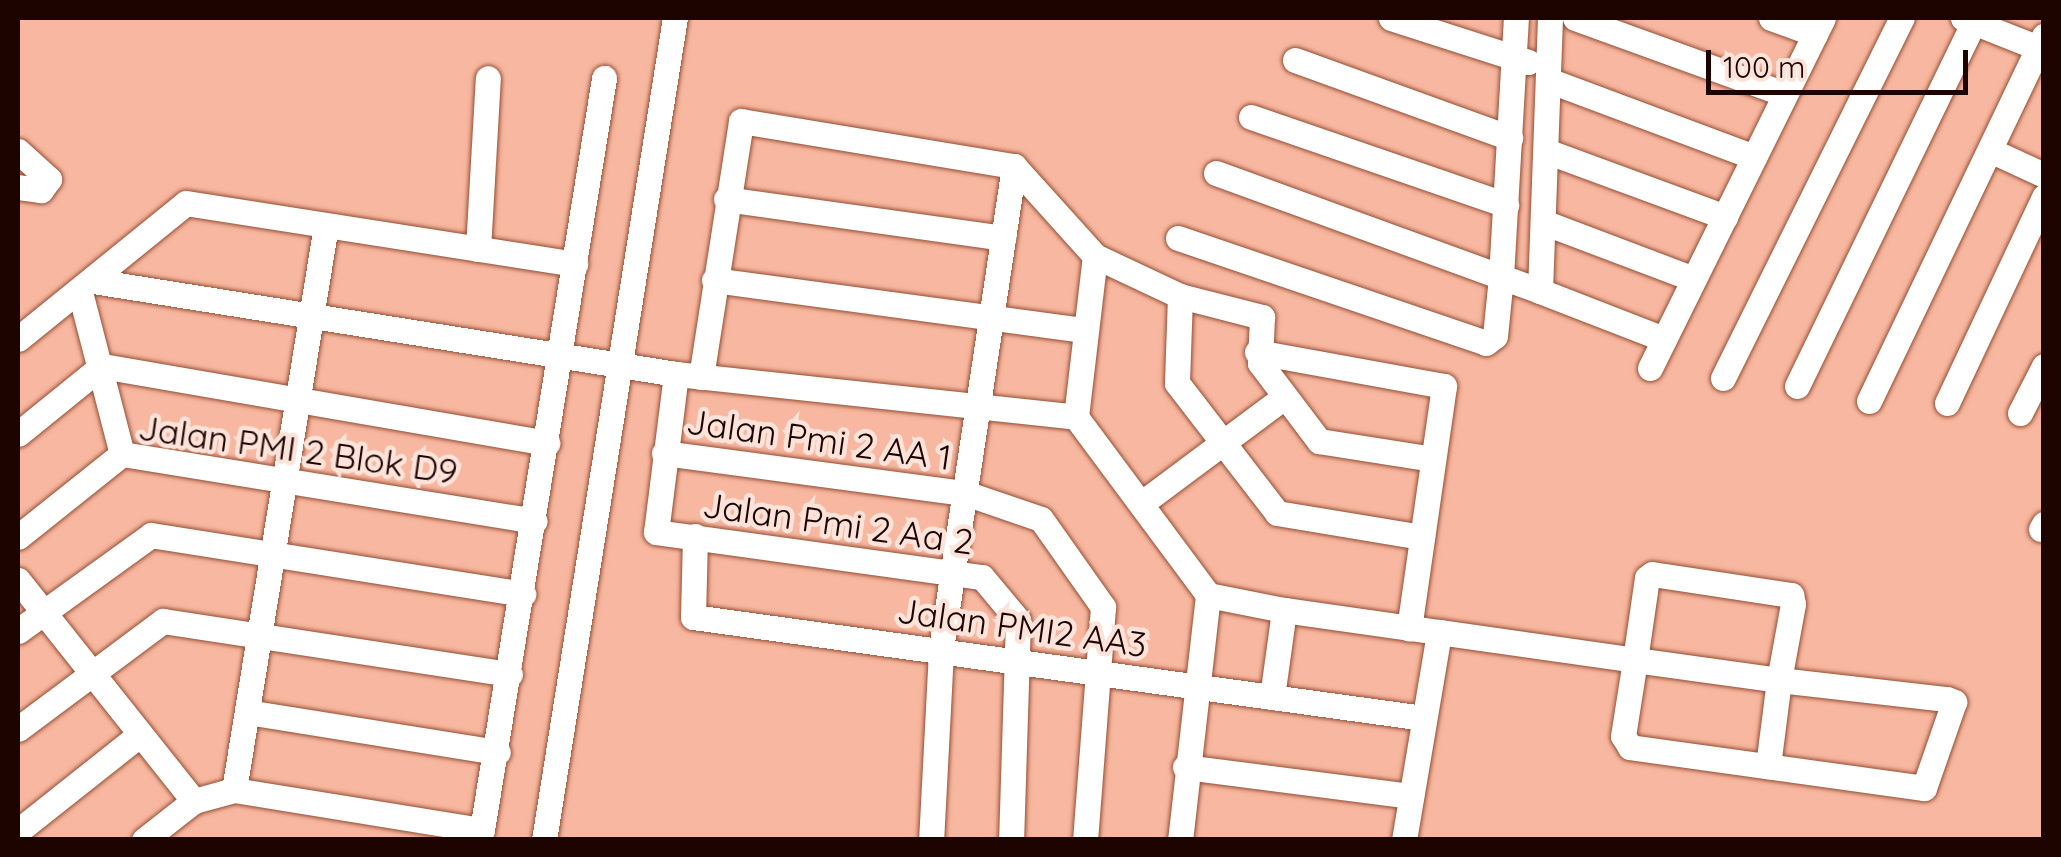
<!DOCTYPE html>
<style>
body{margin:0}
#map{position:relative;width:2061px;height:857px;overflow:hidden;background:#f8b7a0;font-family:Quicksand,sans-serif}
div>[style]{position:absolute}
.roads{filter:drop-shadow(0 0 2px #954e33) drop-shadow(0 0 2px #954e33)}
.minor>*{height:25px;margin:-12.5px;padding:0 12.5px;transform-origin:12.5px;border-radius:12.5px;background:#fff}
span{translate:-50% -50%;white-space:nowrap;text-align:center;line-height:1.15;-webkit-text-stroke:9px #fce3da;paint-order:stroke}
.street-label{font-size:35px;color:#1d0400}
.frame{position:absolute;inset:0;border:20px solid #1d0400;pointer-events:none}
.scale{position:absolute;left:1706px;top:50px;width:262px;height:45px;box-sizing:border-box;border:5px solid #1d0400;border-top:0;padding-left:12px;font-size:30px;line-height:35px;white-space:nowrap;color:#1d0400;-webkit-text-stroke:8px #fce3da;paint-order:stroke}
</style>
<div id="map">
<div class="roads">
<div class="minor">
<div style="left:1391px;top:18px;width:144px;rotate:17.8deg"></div>
<div style="left:1550px;top:18px;width:273px;rotate:92.1deg"></div>
<div style="left:1540px;top:291px;width:133px;rotate:21.2deg"></div>
<div style="left:1575px;top:18px;width:223px;rotate:19.9deg"></div>
<div style="left:1771px;top:18px;width:47px;rotate:20deg"></div>
<div style="left:1963px;top:18px;width:87px;rotate:21.6deg"></div>
<div style="left:1295px;top:60px;width:229px;rotate:19.9deg"></div>
<div style="left:1548px;top:80px;width:220px;rotate:20.5deg"></div>
<div style="left:1251px;top:117px;width:270px;rotate:19deg"></div>
<div style="left:18px;top:151px;width:42px;rotate:42.1deg"></div>
<div style="left:49px;top:179px;width:14px;rotate:126deg"></div>
<div style="left:41px;top:190px;width:23px;rotate:-173deg"></div>
<div style="left:1546px;top:151px;width:191px;rotate:20.2deg"></div>
<div style="left:1994px;top:152px;width:55px;rotate:24.7deg"></div>
<div style="left:1014px;top:166px;width:121px;rotate:48deg"></div>
<div style="left:1095px;top:256px;width:94px;rotate:25.2deg"></div>
<div style="left:1180px;top:296px;width:85px;rotate:14.4deg"></div>
<div style="left:1262px;top:317px;width:46px;rotate:92.5deg"></div>
<div style="left:1260px;top:363px;width:98px;rotate:52.9deg"></div>
<div style="left:1319px;top:441px;width:115px;rotate:9deg"></div>
<div style="left:1216px;top:173px;width:345px;rotate:20deg"></div>
<div style="left:726px;top:199px;width:280px;rotate:8deg"></div>
<div style="left:1543px;top:222px;width:161px;rotate:20.7deg"></div>
<div style="left:1178px;top:238px;width:325px;rotate:18.8deg"></div>
<div style="left:1486px;top:343px;width:11px;rotate:-38deg"></div>
<div style="left:1495px;top:336px;width:59px;rotate:-84.2deg"></div>
<div style="left:1501px;top:277px;width:259px;rotate:-86.7deg"></div>
<div style="left:478px;top:249px;width:171px;rotate:-86.7deg"></div>
<div style="left:714px;top:280px;width:374px;rotate:7.7deg"></div>
<div style="left:93px;top:281px;width:590px;rotate:9.06deg"></div>
<div style="left:676px;top:374px;width:402px;rotate:6.1deg"></div>
<div style="left:1076px;top:417px;width:222px;rotate:53.4deg"></div>
<div style="left:1208px;top:595px;width:247px;rotate:96.5deg"></div>
<div style="left:80px;top:292px;width:167px;rotate:75.5deg"></div>
<div style="left:1180px;top:296px;width:87px;rotate:92deg"></div>
<div style="left:1177px;top:383px;width:164px;rotate:52.4deg"></div>
<div style="left:1277px;top:513px;width:147px;rotate:9.4deg"></div>
<div style="left:18px;top:339px;width:216px;rotate:-39deg"></div>
<div style="left:186px;top:203px;width:394px;rotate:8.9deg"></div>
<div style="left:1257px;top:352px;width:190px;rotate:10.3deg"></div>
<div style="left:1444px;top:386px;width:245px;rotate:98.2deg"></div>
<div style="left:1650px;top:368px;width:390px;rotate:-63.7deg"></div>
<div style="left:676px;top:374px;width:159px;rotate:97.2deg"></div>
<div style="left:656px;top:532px;width:329px;rotate:7.9deg"></div>
<div style="left:982px;top:577px;width:56px;rotate:50.1deg"></div>
<div style="left:1018px;top:620px;width:220px;rotate:91.8deg"></div>
<div style="left:701px;top:377px;width:259px;rotate:-81.1deg"></div>
<div style="left:741px;top:121px;width:277px;rotate:9.4deg"></div>
<div style="left:1014px;top:166px;width:490px;rotate:98.6deg"></div>
<div style="left:941px;top:651px;width:189px;rotate:93deg"></div>
<div style="left:1723px;top:378px;width:402px;rotate:-63.6deg"></div>
<div style="left:1797px;top:386px;width:405px;rotate:-64.1deg"></div>
<div style="left:1869px;top:401px;width:405px;rotate:-64.4deg"></div>
<div style="left:1947px;top:403px;width:228px;rotate:-64.8deg"></div>
<div style="left:2020px;top:413px;width:53px;rotate:-62.9deg"></div>
<div style="left:1076px;top:417px;width:162px;rotate:-83.3deg"></div>
<div style="left:18px;top:434px;width:108px;rotate:-39deg"></div>
<div style="left:102px;top:366px;width:452px;rotate:9.8deg"></div>
<div style="left:664px;top:453px;width:304px;rotate:7.6deg"></div>
<div style="left:965px;top:493px;width:80px;rotate:18.9deg"></div>
<div style="left:1041px;top:519px;width:108px;rotate:54.8deg"></div>
<div style="left:1103px;top:607px;width:234px;rotate:94.4deg"></div>
<div style="left:1146px;top:500px;width:171px;rotate:-36.7deg"></div>
<div style="left:2041px;top:529px;width:6px;rotate:-59deg"></div>
<div style="left:695px;top:536px;width:81px;rotate:91.4deg"></div>
<div style="left:693px;top:617px;width:738px;rotate:7.87deg"></div>
<div style="left:18px;top:537px;width:133px;rotate:-38.6deg"></div>
<div style="left:122px;top:454px;width:418px;rotate:9.2deg"></div>
<div style="left:18px;top:580px;width:283px;rotate:51.5deg"></div>
<div style="left:194px;top:801px;width:41px;rotate:-15.4deg"></div>
<div style="left:234px;top:790px;width:251px;rotate:9.2deg"></div>
<div style="left:482px;top:830px;width:762px;rotate:-80.78deg"></div>
<div style="left:1208px;top:595px;width:77px;rotate:11.2deg"></div>
<div style="left:1284px;top:610px;width:157px;rotate:8.1deg"></div>
<div style="left:1439px;top:632px;width:198px;rotate:8.1deg"></div>
<div style="left:1635px;top:660px;width:145px;rotate:7.9deg"></div>
<div style="left:1779px;top:680px;width:169px;rotate:6.5deg"></div>
<div style="left:1947px;top:699px;width:8px;rotate:23deg"></div>
<div style="left:1954px;top:702px;width:91px;rotate:109.2deg"></div>
<div style="left:1924px;top:788px;width:297px;rotate:-172.1deg"></div>
<div style="left:1630px;top:747px;width:13px;rotate:-122deg"></div>
<div style="left:1623px;top:736px;width:77px;rotate:-81deg"></div>
<div style="left:1635px;top:660px;width:83px;rotate:-81.7deg"></div>
<div style="left:1647px;top:578px;width:6px;rotate:-39deg"></div>
<div style="left:1652px;top:574px;width:141px;rotate:8.6deg"></div>
<div style="left:1791px;top:595px;width:9px;rotate:77deg"></div>
<div style="left:1793px;top:604px;width:77px;rotate:100.4deg"></div>
<div style="left:1779px;top:680px;width:87px;rotate:97.3deg"></div>
<div style="left:18px;top:631px;width:164px;rotate:-35.8deg"></div>
<div style="left:151px;top:535px;width:377px;rotate:9deg"></div>
<div style="left:1272px;top:697px;width:88px;rotate:-82.1deg"></div>
<div style="left:247px;top:712px;width:254px;rotate:9.1deg"></div>
<div style="left:18px;top:729px;width:181px;rotate:-36.7deg"></div>
<div style="left:163px;top:621px;width:351px;rotate:8.7deg"></div>
<div style="left:1185px;top:767px;width:228px;rotate:7.3deg"></div>
<div style="left:234px;top:790px;width:572px;rotate:-80.75deg"></div>
<div style="left:18px;top:831px;width:154px;rotate:-38.4deg"></div>
<div style="left:144px;top:840px;width:63px;rotate:-38deg"></div>
<div style="left:544px;top:840px;width:832px;rotate:-80.95deg"></div>
<div style="left:1404px;top:840px;width:211px;rotate:-80.4deg"></div>
</div>
</div>
<div class="street-label">
<span style="left:819px;top:439px;rotate:8deg">Jalan Pmi 2 AA 1</span>
<span style="left:298px;top:449px;rotate:8deg">Jalan PMI 2 Blok D9</span>
<span style="left:838px;top:523px;rotate:8deg">Jalan Pmi 2 Aa 2</span>
<span style="left:1022px;top:627px;rotate:8deg">Jalan PMI2 AA3</span>
</div>
<div class="frame"></div>
<div class="scale">100 m</div>
</div>
